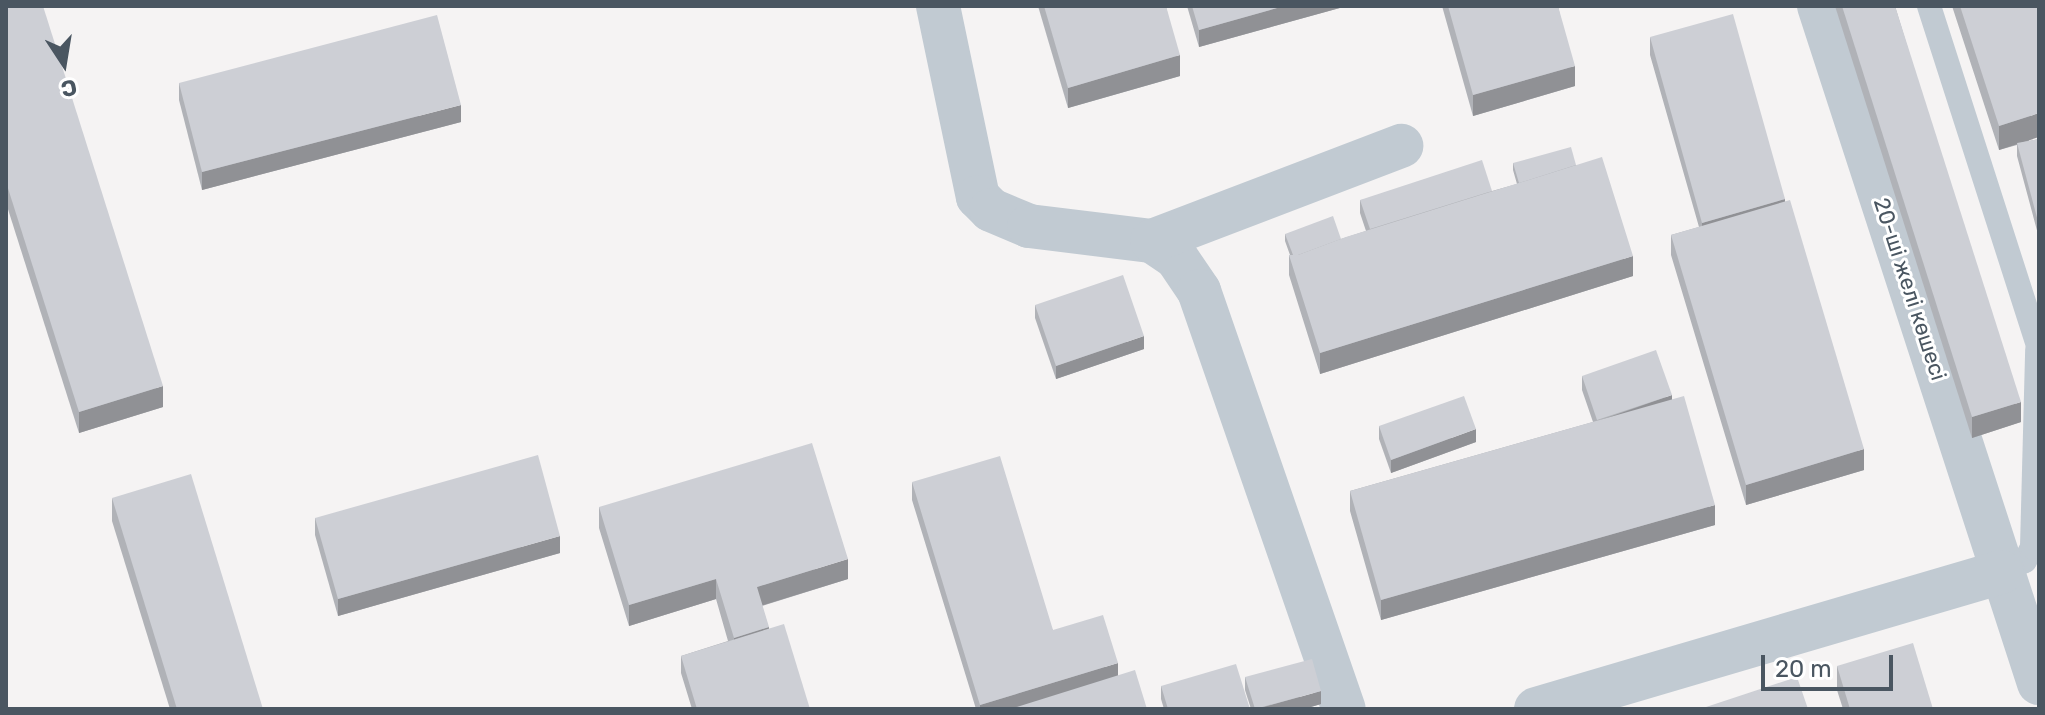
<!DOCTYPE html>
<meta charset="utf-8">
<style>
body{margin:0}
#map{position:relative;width:2045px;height:715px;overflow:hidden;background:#f5f3f3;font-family:Rubik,sans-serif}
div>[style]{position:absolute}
.lane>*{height:24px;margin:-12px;padding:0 12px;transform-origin:12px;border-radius:12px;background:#c1cad2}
.street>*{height:44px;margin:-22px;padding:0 22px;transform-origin:22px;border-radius:22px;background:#c1cad2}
.wall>*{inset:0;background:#b0b2b7}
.shaded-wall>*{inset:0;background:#909195}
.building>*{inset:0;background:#cdcfd5}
span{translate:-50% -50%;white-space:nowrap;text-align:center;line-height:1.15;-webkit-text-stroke:6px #fff;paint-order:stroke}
.street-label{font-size:22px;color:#4a5661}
.frame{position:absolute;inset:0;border:8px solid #4a5661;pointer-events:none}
.north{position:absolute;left:24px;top:24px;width:80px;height:80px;-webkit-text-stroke:6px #fff;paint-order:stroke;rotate:168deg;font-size:22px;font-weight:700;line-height:32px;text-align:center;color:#4a5661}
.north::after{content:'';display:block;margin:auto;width:28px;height:36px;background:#4a5661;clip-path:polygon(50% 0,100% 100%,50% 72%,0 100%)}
.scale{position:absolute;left:1761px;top:655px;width:132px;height:36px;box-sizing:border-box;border:4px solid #4a5661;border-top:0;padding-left:10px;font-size:24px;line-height:28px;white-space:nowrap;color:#4a5661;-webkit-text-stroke:6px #fff;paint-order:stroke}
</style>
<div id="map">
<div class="lane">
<div style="left:1929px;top:6px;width:360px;rotate:72.2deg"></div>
<div style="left:2001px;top:572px;width:26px;rotate:-25deg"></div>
<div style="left:2025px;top:561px;width:16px;rotate:-63deg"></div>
<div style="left:2032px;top:547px;width:197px;rotate:-88.5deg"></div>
</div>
<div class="street">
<div style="left:938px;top:6px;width:195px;rotate:78.2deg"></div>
<div style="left:978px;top:197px;width:18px;rotate:45deg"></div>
<div style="left:991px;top:210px;width:41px;rotate:22.8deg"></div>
<div style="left:1029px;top:226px;width:124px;rotate:7deg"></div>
<div style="left:1152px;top:241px;width:29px;rotate:34deg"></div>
<div style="left:1176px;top:257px;width:41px;rotate:55.9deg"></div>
<div style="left:1199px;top:291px;width:442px;rotate:70.9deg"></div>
<div style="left:1819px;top:6px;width:712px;rotate:72deg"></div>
<div style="left:1152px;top:241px;width:267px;rotate:-20.9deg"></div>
<div style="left:1536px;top:709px;width:485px;rotate:-16.4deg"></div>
</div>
<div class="wall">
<div style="clip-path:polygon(6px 6px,163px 407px,79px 433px,6px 203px)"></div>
<div style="clip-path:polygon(1038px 6px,1166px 6px,1180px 76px,1068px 108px)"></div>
<div style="clip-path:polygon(1187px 6px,1347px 6px,1199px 47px)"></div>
<div style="clip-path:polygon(1442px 6px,1558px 6px,1575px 86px,1473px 116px)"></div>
<div style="clip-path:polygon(1835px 6px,1895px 6px,2021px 422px,1972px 438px)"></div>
<div style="clip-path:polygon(1952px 6px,2039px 6px,2029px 141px,2039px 139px,2039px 238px,2017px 156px,2017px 145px,1999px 150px)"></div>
<div style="clip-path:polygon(1650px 37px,1785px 201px,1864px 470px,1746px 505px,1671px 255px,1671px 235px,1699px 227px,1650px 55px)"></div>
<div style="clip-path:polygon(179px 83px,461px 122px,202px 190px,179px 100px)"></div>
<div style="clip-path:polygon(1513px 163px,1576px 165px,1633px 276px,1320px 374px,1289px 275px,1289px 255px,1290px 255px,1285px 241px,1285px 234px,1341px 239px,1366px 231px,1360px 213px,1360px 200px,1492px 191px,1517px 184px,1513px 170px)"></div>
<div style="clip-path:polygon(1035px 305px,1144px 349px,1056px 379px,1035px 318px)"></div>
<div style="clip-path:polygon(1582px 376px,1672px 399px,1715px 525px,1381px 620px,1350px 511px,1350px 491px,1593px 422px,1582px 390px)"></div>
<div style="clip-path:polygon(1379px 426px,1476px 442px,1391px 473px,1379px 439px)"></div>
<div style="clip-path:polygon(912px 482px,1053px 630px,1118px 676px,1147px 709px,976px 709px,912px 500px)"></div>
<div style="clip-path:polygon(112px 498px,263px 709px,170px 709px,112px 521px)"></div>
<div style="clip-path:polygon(599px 507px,848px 579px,762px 606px,769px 629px,810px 709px,692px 709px,681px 673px,681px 656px,728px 641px,716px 599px,629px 626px,599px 528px)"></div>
<div style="clip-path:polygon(315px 518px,560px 553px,338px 616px,315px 535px)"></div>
<div style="clip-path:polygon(1837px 666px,1933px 709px,1843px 709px,1837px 690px)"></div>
<div style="clip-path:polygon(1245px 677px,1321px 704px,1304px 709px,1251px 709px,1245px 690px)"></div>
<div style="clip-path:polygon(1161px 686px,1250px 709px,1164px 709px,1161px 699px)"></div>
</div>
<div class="shaded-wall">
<div style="clip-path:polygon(1284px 6px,1347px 6px,1199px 47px,1199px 30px)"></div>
<div style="clip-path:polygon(1180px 55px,1180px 76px,1068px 108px,1068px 88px)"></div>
<div style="clip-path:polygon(1575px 66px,1575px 86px,1473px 116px,1473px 95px)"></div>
<div style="clip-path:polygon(461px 105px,461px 122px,202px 190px,202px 172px)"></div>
<div style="clip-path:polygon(2039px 113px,2039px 137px,1999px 150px,1999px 126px)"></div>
<div style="clip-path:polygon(1785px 199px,1785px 217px,1702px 240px,1702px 223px)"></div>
<div style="clip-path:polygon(1633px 256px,1633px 276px,1320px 374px,1320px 353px)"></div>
<div style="clip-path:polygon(1144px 336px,1144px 349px,1056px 379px,1056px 366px)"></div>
<div style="clip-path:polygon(163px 386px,163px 407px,79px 433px,79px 412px)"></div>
<div style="clip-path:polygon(1672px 395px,1672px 408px,1598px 421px)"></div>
<div style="clip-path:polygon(2021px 402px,2021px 422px,1972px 438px,1972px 417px)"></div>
<div style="clip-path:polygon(1476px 429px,1476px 442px,1391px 473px,1391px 460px)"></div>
<div style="clip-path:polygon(1864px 449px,1864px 470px,1746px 505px,1746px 485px)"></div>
<div style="clip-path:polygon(1715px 505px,1715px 525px,1381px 620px,1381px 600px)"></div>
<div style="clip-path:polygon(560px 536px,560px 553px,338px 616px,338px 599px)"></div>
<div style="clip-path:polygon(848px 559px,848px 579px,757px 607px,757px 587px)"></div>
<div style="clip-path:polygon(716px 579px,716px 599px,629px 626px,629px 605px)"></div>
<div style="clip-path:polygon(769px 627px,769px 647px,734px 658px,734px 638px)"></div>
<div style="clip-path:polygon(1118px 663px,1118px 680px,1024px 709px,980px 709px,980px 705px)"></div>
<div style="clip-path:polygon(1321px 691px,1321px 704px,1304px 709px,1257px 709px)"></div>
</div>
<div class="building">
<div style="clip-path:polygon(6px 6px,43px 6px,163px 386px,79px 412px,6px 182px)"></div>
<div style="clip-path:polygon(1044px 6px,1166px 6px,1180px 55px,1068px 88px)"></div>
<div style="clip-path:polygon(1192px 6px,1284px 6px,1199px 30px)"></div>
<div style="clip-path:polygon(1448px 6px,1558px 6px,1575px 66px,1473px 95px)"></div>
<div style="clip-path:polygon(1842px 6px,1895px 6px,2021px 402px,1972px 417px)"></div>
<div style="clip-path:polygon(1960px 6px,2039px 6px,2039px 113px,1999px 126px)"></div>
<div style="clip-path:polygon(1733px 14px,1785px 199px,1702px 223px,1650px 37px)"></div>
<div style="clip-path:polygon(437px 15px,461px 105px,202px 172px,179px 83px)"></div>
<div style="clip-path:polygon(2039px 139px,2039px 225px,2017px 143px)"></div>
<div style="clip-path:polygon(1571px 147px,1576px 165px,1519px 183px,1513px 163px)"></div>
<div style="clip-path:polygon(1602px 157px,1633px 256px,1320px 353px,1289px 255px,1298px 255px,1346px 237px)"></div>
<div style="clip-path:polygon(1482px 160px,1492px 191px,1370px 229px,1360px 200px)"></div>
<div style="clip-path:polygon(1790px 200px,1864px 449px,1746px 485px,1671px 235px)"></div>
<div style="clip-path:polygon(1333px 216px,1341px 239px,1298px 255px,1293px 255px,1285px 234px)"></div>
<div style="clip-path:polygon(1123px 275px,1144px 336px,1056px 366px,1035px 305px)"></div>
<div style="clip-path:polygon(1656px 350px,1672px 395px,1597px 420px,1582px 376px)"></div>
<div style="clip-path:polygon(1464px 396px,1476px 429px,1391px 460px,1379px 426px)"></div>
<div style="clip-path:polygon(1684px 396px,1715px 505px,1381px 600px,1350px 491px)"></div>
<div style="clip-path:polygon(812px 443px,848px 559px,757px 587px,769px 627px,734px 638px,716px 579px,629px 605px,599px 507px)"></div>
<div style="clip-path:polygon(538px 455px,560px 536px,338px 599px,315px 518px)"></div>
<div style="clip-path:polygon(1000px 456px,1053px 630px,1103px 615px,1118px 663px,980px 705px,912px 482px)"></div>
<div style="clip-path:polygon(191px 474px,263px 709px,177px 709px,112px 498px)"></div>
<div style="clip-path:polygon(784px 624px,810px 709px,697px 709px,681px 656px)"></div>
<div style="clip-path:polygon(1913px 643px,1933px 709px,1850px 709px,1837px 666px)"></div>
<div style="clip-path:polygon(1312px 659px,1321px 691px,1255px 709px,1245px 677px)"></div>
<div style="clip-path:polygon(1236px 664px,1250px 709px,1168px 709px,1161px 686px)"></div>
<div style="clip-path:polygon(1135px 670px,1147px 709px,1010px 709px)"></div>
<div style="clip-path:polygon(1797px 677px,1808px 709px,1700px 709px)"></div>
</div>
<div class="street-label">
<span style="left:1910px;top:289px;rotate:72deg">20-ші желі көшесі</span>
</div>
<div class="frame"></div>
<div class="north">С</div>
<div class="scale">20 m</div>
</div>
